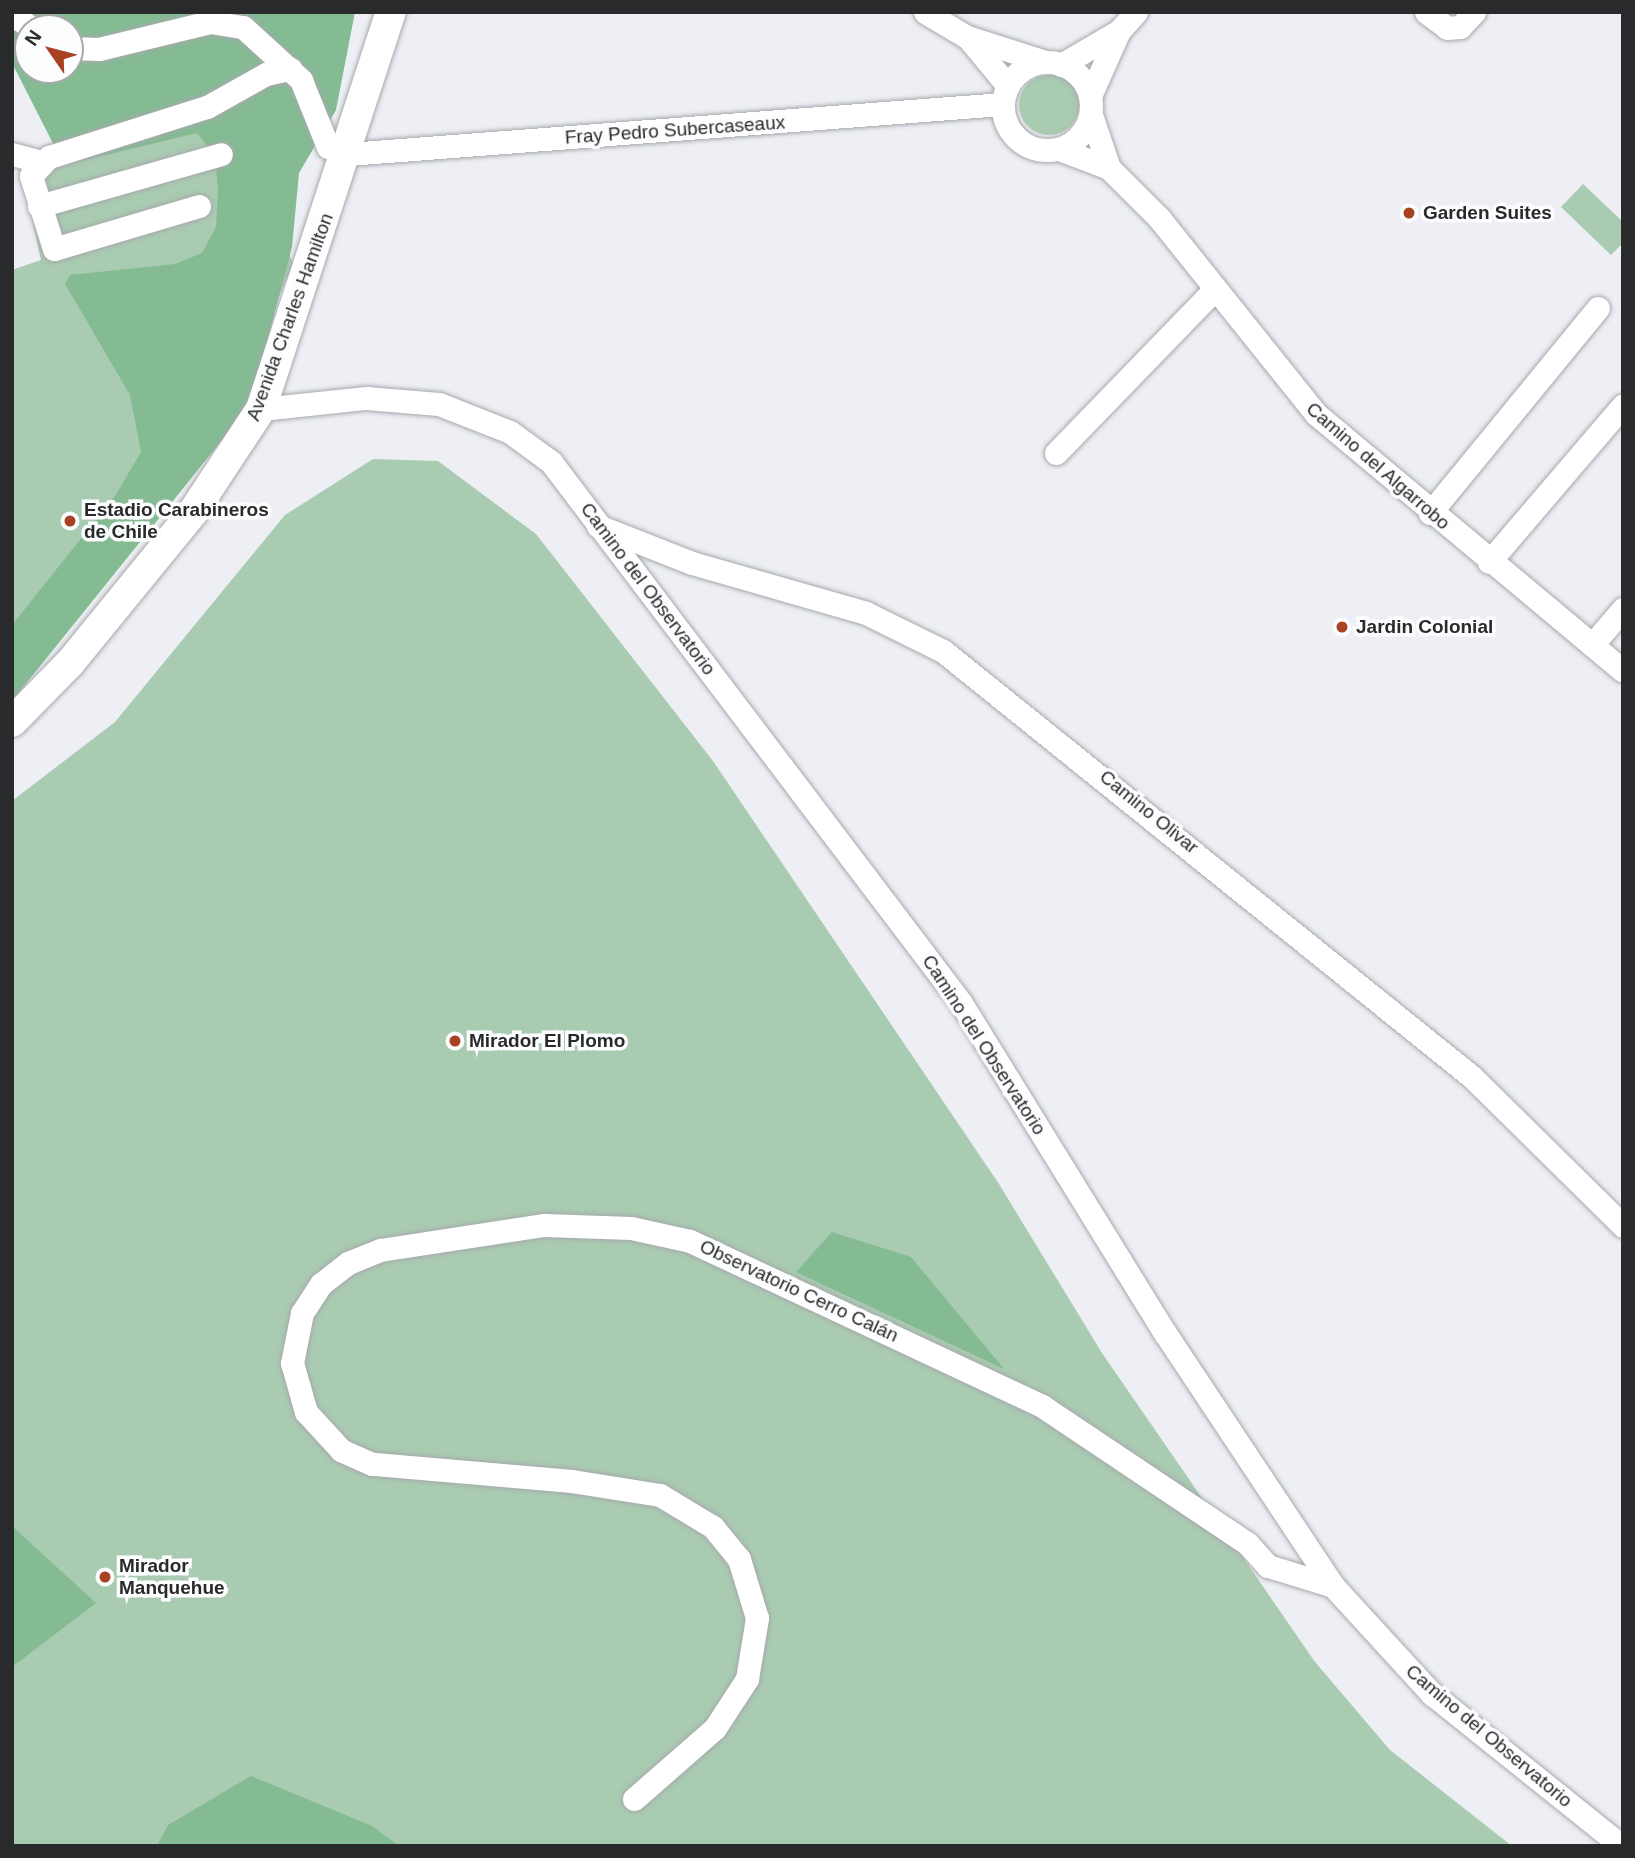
<!DOCTYPE html>
<meta charset="utf-8">
<style>
body{margin:0}
#map{position:relative;width:1635px;height:1858px;overflow:hidden;background:#edeff4;font-family:Arial,sans-serif}
div>[style]{position:absolute}
.green>*{inset:0;background:#a9cbb1}
.round{border-radius:50%}
.forest>*{inset:0;background:#84bb93}
.roads{filter:drop-shadow(0 0 2px #a7a9ad) drop-shadow(0 0 2px #a7a9ad)}
.minor>*{height:23px;margin:-11.5px;padding:0 11.5px;transform-origin:11.5px;border-radius:11.5px;background:#fff}
.minor>.ring{margin:-11.5px;padding:0;box-sizing:content-box;background:none;border:23px solid #fff;border-radius:50%}
.major>*{height:30px;margin:-15px;padding:0 15px;transform-origin:15px;border-radius:15px;background:#fff}
.dots>*{width:19px;height:19px;translate:-50% -50%;box-sizing:border-box;border:4px solid #fcfdfe;border-radius:50%}
span{translate:-50% -50%;white-space:nowrap;text-align:center;line-height:1.15;-webkit-text-stroke:7px #fcfdfe;paint-order:stroke}
.street-label{font-size:19px;color:#292a2b}
.poi-label{font-size:19px;color:#292a2b;font-weight:700}
.left{translate:0 -50%;text-align:left}
.frame{position:absolute;inset:0;border:14px solid #292a2b;pointer-events:none}
.north{position:absolute;left:14px;top:14px;width:70px;height:70px;box-sizing:border-box;background:#fcfdfe;border:2px solid #a8a9aa;border-radius:50%;rotate:305deg;font-size:19px;font-weight:700;line-height:28px;text-align:center;color:#292a2b}
.north::after{content:'';display:block;margin:auto;width:24px;height:32px;background:#a94123;clip-path:polygon(50% 0,100% 100%,50% 72%,0 100%)}
</style>
<div id="map">
<div class="green">
<div class="round" style="left:1019px;top:75px;width:60px;height:60px"></div>
<div style="clip-path:polygon(236px 106px,293px 264px,243px 380px,12px 662px,12px 270px,41px 260px,23px 176px)"></div>
<div style="clip-path:polygon(1583px 184px,1623px 222px,1623px 243px,1611px 255px,1561px 207px)"></div>
<div style="clip-path:polygon(373px 459px,438px 461px,536px 534px,713px 761px,999px 1184px,1102px 1353px,1315px 1662px,1390px 1750px,1512px 1846px,12px 1846px,12px 801px,115px 722px,285px 515px)"></div>
</div>
<div class="forest">
<div style="clip-path:polygon(evenodd,30px 12px,355px 12px,336px 110px,299px 173px,292px 247px,251px 404px,12px 701px,12px 625px,115px 496px,141px 452px,130px 395px,65px 284px,70px 275px,175px 264px,202px 253px,216px 227px,218px 191px,215px 155px,197px 133px,64px 165px,12px 63px,12px 28px,30px 12px,28px 28px,70px 28px,70px 70px,28px 70px,28px 28px)"></div>
<div style="clip-path:polygon(832px 1232px,911px 1257px,1004px 1369px,796px 1272px)"></div>
<div style="clip-path:polygon(12px 1526px,96px 1603px,12px 1667px)"></div>
<div style="clip-path:polygon(251px 1776px,372px 1826px,399px 1846px,157px 1846px,168px 1825px)"></div>
</div>
<div class="roads">
<div class="minor">
<div style="left:925px;top:12px;width:49px;rotate:30.8deg"></div>
<div style="left:967px;top:37px;width:83px;rotate:17.6deg"></div>
<div style="left:1426px;top:12px;width:26px;rotate:37deg"></div>
<div style="left:1447px;top:28px;width:13px;rotate:-4deg"></div>
<div style="left:1460px;top:27px;width:21px;rotate:-47deg"></div>
<div style="left:12px;top:14px;width:24px;rotate:36deg"></div>
<div style="left:969px;top:39px;width:61px;rotate:50.3deg"></div>
<div style="left:70px;top:48px;width:29px;rotate:2deg"></div>
<div style="left:99px;top:49px;width:114px;rotate:-13.7deg"></div>
<div style="left:210px;top:22px;width:33px;rotate:9deg"></div>
<div style="left:243px;top:27px;width:79px;rotate:42.4deg"></div>
<div style="left:301px;top:80px;width:72px;rotate:68.1deg"></div>
<div style="left:328px;top:147px;width:21px;rotate:19deg"></div>
<div style="left:348px;top:154px;width:657px;rotate:-4.37deg"></div>
<div class="ring" style="left:1003px;top:62px;width:65px;height:65px"></div>
<div style="left:1061px;top:65px;width:67px;rotate:-30.4deg"></div>
<div style="left:1090px;top:96px;width:71px;rotate:-66deg"></div>
<div style="left:1119px;top:31px;width:25px;rotate:-48deg"></div>
<div style="left:1091px;top:115px;width:56px;rotate:71.2deg"></div>
<div style="left:1059px;top:149px;width:53px;rotate:20.8deg"></div>
<div style="left:1109px;top:168px;width:71px;rotate:45deg"></div>
<div style="left:1159px;top:218px;width:251px;rotate:51.3deg"></div>
<div style="left:1316px;top:414px;width:400px;rotate:39.9deg"></div>
<div style="left:12px;top:154px;width:28px;rotate:15deg"></div>
<div style="left:39px;top:206px;width:189px;rotate:-15.9deg"></div>
<div style="left:199px;top:206px;width:151px;rotate:163.5deg"></div>
<div style="left:54px;top:249px;width:77px;rotate:-107.5deg"></div>
<div style="left:31px;top:176px;width:26px;rotate:-47deg"></div>
<div style="left:49px;top:157px;width:166px;rotate:-17.6deg"></div>
<div style="left:207px;top:107px;width:68px;rotate:-29.2deg"></div>
<div style="left:266px;top:74px;width:25px;rotate:-12deg"></div>
<div style="left:261px;top:409px;width:106px;rotate:-6deg"></div>
<div style="left:366px;top:398px;width:73px;rotate:4.7deg"></div>
<div style="left:439px;top:404px;width:76px;rotate:21.5deg"></div>
<div style="left:510px;top:432px;width:51px;rotate:36.2deg"></div>
<div style="left:551px;top:462px;width:679px;rotate:52.84deg"></div>
<div style="left:961px;top:1003px;width:388px;rotate:58.3deg"></div>
<div style="left:1165px;top:1333px;width:304px;rotate:56.4deg"></div>
<div style="left:1333px;top:1586px;width:147px;rotate:47.5deg"></div>
<div style="left:1432px;top:1694px;width:243px;rotate:38.7deg"></div>
<div style="left:1056px;top:453px;width:228px;rotate:-45.9deg"></div>
<div style="left:1430px;top:513px;width:265px;rotate:-50.7deg"></div>
<div style="left:598px;top:526px;width:101px;rotate:21.5deg"></div>
<div style="left:692px;top:563px;width:181px;rotate:16deg"></div>
<div style="left:866px;top:613px;width:86px;rotate:26.3deg"></div>
<div style="left:943px;top:651px;width:679px;rotate:38.84deg"></div>
<div style="left:1472px;top:1077px;width:212px;rotate:44.6deg"></div>
<div style="left:1489px;top:562px;width:206px;rotate:-49.5deg"></div>
<div style="left:1592px;top:645px;width:48px;rotate:-49.3deg"></div>
<div style="left:634px;top:1799px;width:108px;rotate:-41.2deg"></div>
<div style="left:715px;top:1728px;width:59px;rotate:-56.9deg"></div>
<div style="left:747px;top:1679px;width:62px;rotate:-80.7deg"></div>
<div style="left:757px;top:1618px;width:62px;rotate:-107deg"></div>
<div style="left:739px;top:1559px;width:41px;rotate:-129.1deg"></div>
<div style="left:713px;top:1527px;width:62px;rotate:-148.9deg"></div>
<div style="left:660px;top:1495px;width:89px;rotate:-171deg"></div>
<div style="left:572px;top:1481px;width:201px;rotate:-175.1deg"></div>
<div style="left:372px;top:1464px;width:34px;rotate:-156deg"></div>
<div style="left:341px;top:1450px;width:52px;rotate:-132.6deg"></div>
<div style="left:306px;top:1412px;width:51px;rotate:-105.9deg"></div>
<div style="left:292px;top:1363px;width:51px;rotate:-78.7deg"></div>
<div style="left:302px;top:1313px;width:35px;rotate:-57deg"></div>
<div style="left:321px;top:1284px;width:34px;rotate:-38deg"></div>
<div style="left:348px;top:1263px;width:35px;rotate:-22deg"></div>
<div style="left:380px;top:1250px;width:166px;rotate:-8.7deg"></div>
<div style="left:544px;top:1225px;width:87px;rotate:2deg"></div>
<div style="left:631px;top:1228px;width:60px;rotate:12.4deg"></div>
<div style="left:690px;top:1241px;width:389px;rotate:25.1deg"></div>
<div style="left:1042px;top:1406px;width:247px;rotate:33.8deg"></div>
<div style="left:1247px;top:1543px;width:31px;rotate:48deg"></div>
<div style="left:1268px;top:1566px;width:68px;rotate:17.1deg"></div>
</div>
<div class="major">
<div style="left:12px;top:722px;width:83px;rotate:-45.5deg"></div>
<div style="left:70px;top:663px;width:195px;rotate:-50.8deg"></div>
<div style="left:193px;top:512px;width:123px;rotate:-56.6deg"></div>
<div style="left:261px;top:409px;width:418px;rotate:-71.9deg"></div>
</div>
</div>
<div class="dots">
<div style="left:1409px;top:213px;background:#a94123"></div>
<div style="left:70px;top:521px;background:#a94123"></div>
<div style="left:1342px;top:627px;background:#a94123"></div>
<div style="left:455px;top:1041px;background:#a94123"></div>
<div style="left:105px;top:1577px;background:#a94123"></div>
</div>
<div class="street-label">
<span style="left:675px;top:130px;rotate:-4deg">Fray Pedro Subercaseaux</span>
<span style="left:290px;top:317px;rotate:-70deg">Avenida Charles Hamilton</span>
<span style="left:1378px;top:466px;rotate:41deg">Camino del Algarrobo</span>
<span style="left:648px;top:589px;rotate:53deg">Camino del Observatorio</span>
<span style="left:1149px;top:812px;rotate:39deg">Camino Olivar</span>
<span style="left:984px;top:1045px;rotate:57deg">Camino del Observatorio</span>
<span style="left:799px;top:1291px;rotate:25deg">Observatorio Cerro Calán</span>
<span style="left:1489px;top:1736px;rotate:40deg">Camino del Observatorio</span>
</div>
<div class="poi-label">
<span class="left" style="left:1423px;top:213px">Garden Suites</span>
<span class="left" style="left:84px;top:521px">Estadio Carabineros<br>de Chile</span>
<span class="left" style="left:1356px;top:627px">Jardin Colonial</span>
<span class="left" style="left:469px;top:1041px">Mirador El Plomo</span>
<span class="left" style="left:119px;top:1577px">Mirador<br>Manquehue</span>
</div>
<div class="frame"></div>
<div class="north">N</div>
</div>
